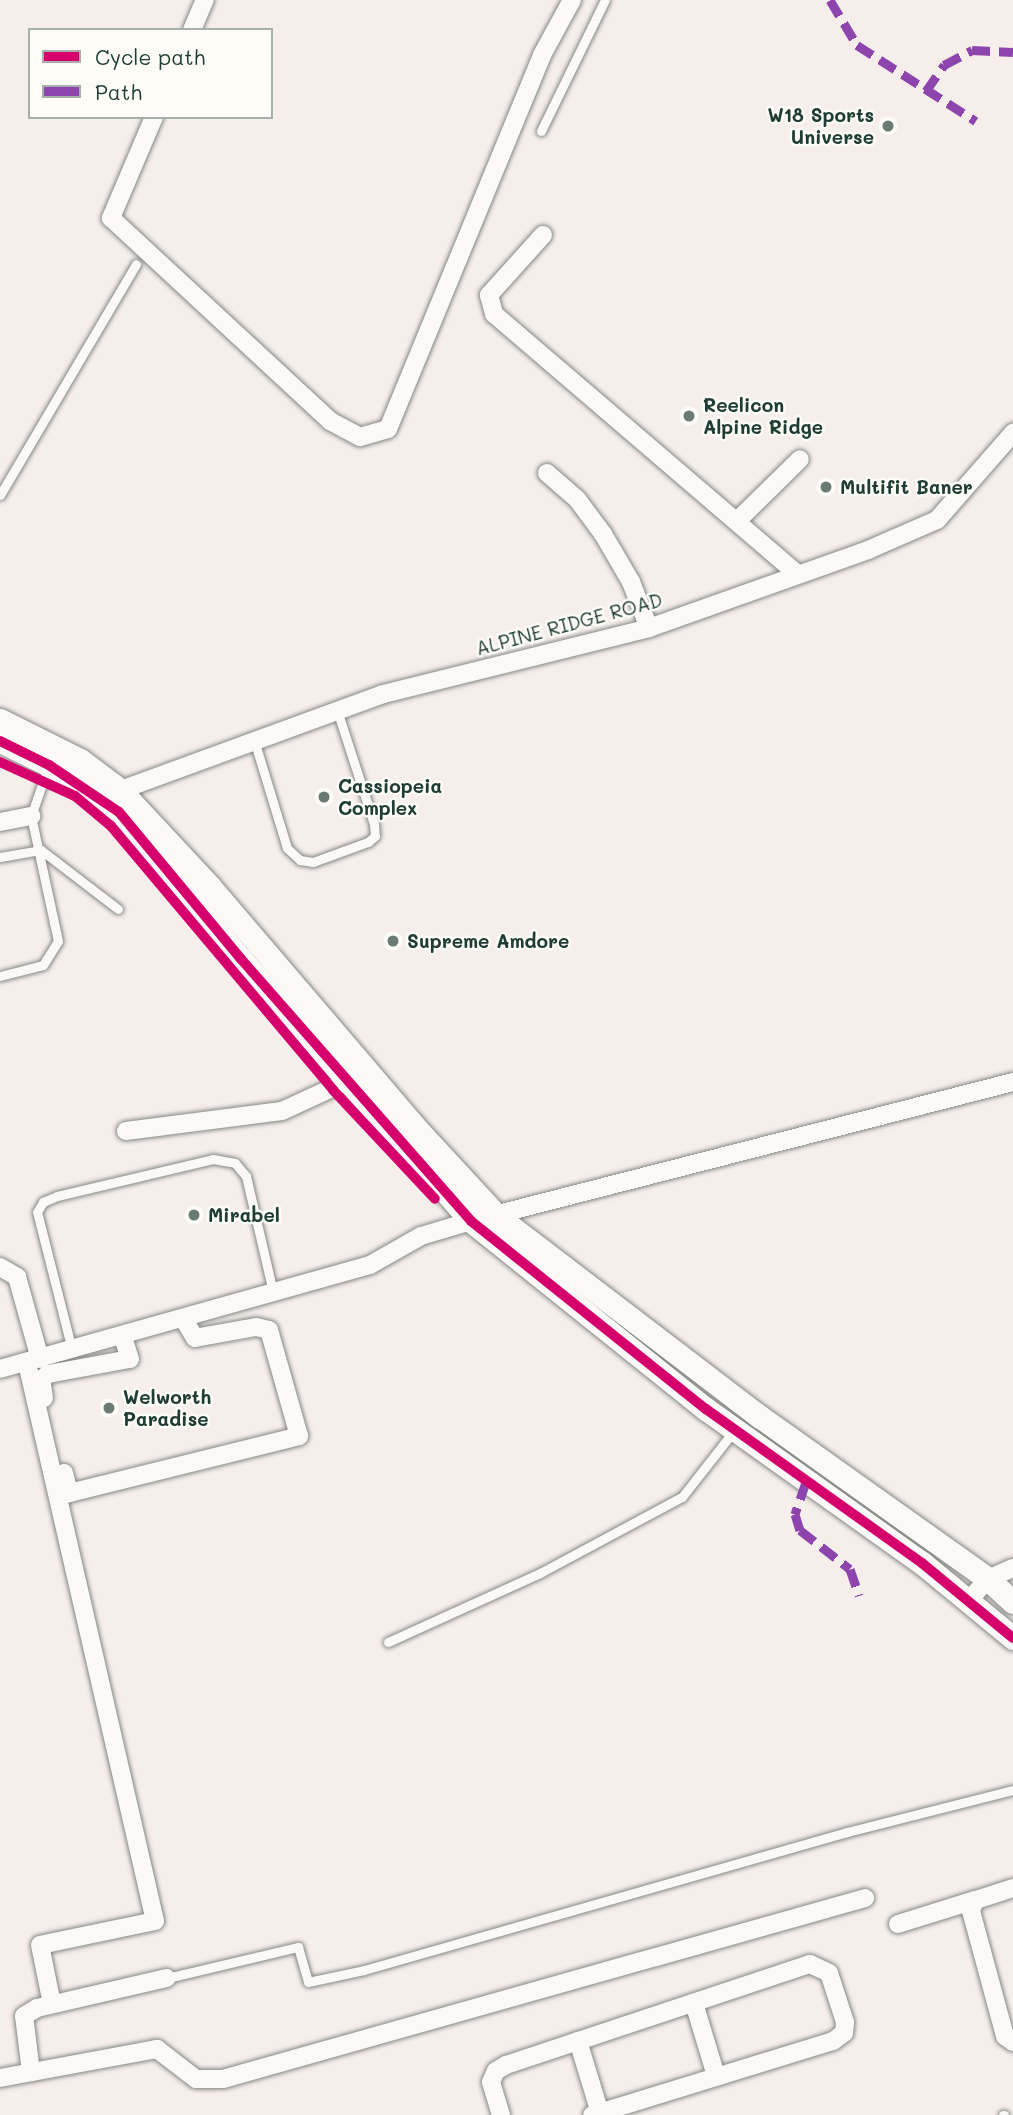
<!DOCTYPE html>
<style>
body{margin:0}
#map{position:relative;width:1013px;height:2115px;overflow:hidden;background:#f5eeea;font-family:Mali,sans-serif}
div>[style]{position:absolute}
.roads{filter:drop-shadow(0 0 2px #858784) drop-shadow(0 0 2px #858784)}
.lane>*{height:9px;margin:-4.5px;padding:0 4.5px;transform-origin:4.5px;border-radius:4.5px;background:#faf9f7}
.street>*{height:18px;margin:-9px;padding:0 9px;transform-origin:9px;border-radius:9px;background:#faf9f7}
.secondary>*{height:23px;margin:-11.5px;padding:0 11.5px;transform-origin:11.5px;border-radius:11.5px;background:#faf9f7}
.quiet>*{height:9px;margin-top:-4.5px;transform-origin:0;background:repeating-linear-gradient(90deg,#8e44ad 0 18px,transparent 0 27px)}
.cycleway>*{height:10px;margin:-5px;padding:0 5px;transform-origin:5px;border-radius:5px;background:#d6006c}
.dots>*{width:19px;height:19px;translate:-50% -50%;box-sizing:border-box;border:4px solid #fdfcf7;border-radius:50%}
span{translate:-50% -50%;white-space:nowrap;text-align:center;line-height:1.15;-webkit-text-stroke:5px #fdfcf7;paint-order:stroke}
.poi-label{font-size:19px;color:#1f3d34;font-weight:700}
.right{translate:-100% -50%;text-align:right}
.left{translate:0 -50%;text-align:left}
.street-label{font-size:19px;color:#1f3d34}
.legend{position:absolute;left:28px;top:28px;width:245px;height:91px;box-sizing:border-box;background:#fdfcf7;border:2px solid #a4b0a9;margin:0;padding:9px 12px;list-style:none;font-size:21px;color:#1f3d34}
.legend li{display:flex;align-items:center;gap:14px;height:35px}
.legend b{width:35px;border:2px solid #a4b0a9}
</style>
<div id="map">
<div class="roads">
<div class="lane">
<div style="left:541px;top:131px;width:146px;rotate:-64deg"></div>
<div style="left:0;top:495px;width:268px;rotate:-59.5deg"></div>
<div style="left:254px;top:740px;width:113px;rotate:73deg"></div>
<div style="left:287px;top:848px;width:18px;rotate:43deg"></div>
<div style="left:300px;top:860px;width:13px;rotate:9deg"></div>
<div style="left:313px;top:862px;width:59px;rotate:-20deg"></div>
<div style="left:368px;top:842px;width:9px;rotate:-41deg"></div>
<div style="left:375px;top:836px;width:12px;rotate:-95deg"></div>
<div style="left:374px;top:824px;width:120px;rotate:-108deg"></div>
<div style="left:0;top:857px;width:42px;rotate:-9.7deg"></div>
<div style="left:41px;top:850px;width:97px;rotate:37.5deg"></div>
<div style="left:0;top:976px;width:44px;rotate:-14.3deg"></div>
<div style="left:43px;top:965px;width:28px;rotate:-58deg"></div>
<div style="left:58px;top:941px;width:128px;rotate:-102.2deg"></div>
<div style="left:31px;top:816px;width:52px;rotate:-70.9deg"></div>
<div style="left:72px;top:1350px;width:142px;rotate:-104.2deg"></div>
<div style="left:37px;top:1212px;width:12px;rotate:-59deg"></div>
<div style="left:43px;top:1202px;width:15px;rotate:-23deg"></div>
<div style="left:57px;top:1196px;width:160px;rotate:-13.3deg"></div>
<div style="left:213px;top:1159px;width:22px;rotate:10deg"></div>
<div style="left:235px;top:1163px;width:17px;rotate:50deg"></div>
<div style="left:246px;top:1176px;width:119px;rotate:76.9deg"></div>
<div style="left:388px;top:1642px;width:167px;rotate:-24.4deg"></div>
<div style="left:540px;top:1573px;width:161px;rotate:-28.2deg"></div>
<div style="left:682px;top:1497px;width:83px;rotate:-51.9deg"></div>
<div style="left:167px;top:1978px;width:135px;rotate:-13.3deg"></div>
<div style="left:298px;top:1947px;width:36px;rotate:74deg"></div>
<div style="left:308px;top:1982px;width:57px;rotate:-12.1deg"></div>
<div style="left:364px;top:1970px;width:502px;rotate:-15.95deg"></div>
<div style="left:847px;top:1832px;width:171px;rotate:-14.2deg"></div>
<div style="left:1003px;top:2115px;width:1px"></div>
</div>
<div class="street">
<div style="left:192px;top:30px;width:33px;rotate:-67deg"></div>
<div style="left:154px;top:117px;width:110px;rotate:113.1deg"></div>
<div style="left:111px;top:218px;width:299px;rotate:42.8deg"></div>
<div style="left:330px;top:421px;width:34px;rotate:28deg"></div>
<div style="left:360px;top:437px;width:29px;rotate:-16deg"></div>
<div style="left:388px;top:429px;width:404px;rotate:-67.6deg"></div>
<div style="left:542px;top:55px;width:63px;rotate:-61.4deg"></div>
<div style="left:543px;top:235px;width:81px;rotate:132deg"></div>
<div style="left:489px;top:295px;width:20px;rotate:75deg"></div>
<div style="left:494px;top:314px;width:399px;rotate:40.6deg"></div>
<div style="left:547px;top:473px;width:40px;rotate:41deg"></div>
<div style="left:577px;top:499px;width:44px;rotate:53.4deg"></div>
<div style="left:603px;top:534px;width:56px;rotate:59.7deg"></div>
<div style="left:631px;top:582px;width:49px;rotate:68.6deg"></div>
<div style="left:737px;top:521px;width:88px;rotate:-44.5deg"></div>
<div style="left:110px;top:794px;width:291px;rotate:-20.1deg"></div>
<div style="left:383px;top:694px;width:274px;rotate:-13.9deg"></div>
<div style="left:649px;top:628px;width:232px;rotate:-19.6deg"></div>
<div style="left:868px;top:550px;width:75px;rotate:-23.5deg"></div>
<div style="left:937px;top:520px;width:116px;rotate:-48.9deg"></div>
<div style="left:0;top:822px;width:32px;rotate:-11deg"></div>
<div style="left:126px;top:1131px;width:157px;rotate:-7.3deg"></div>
<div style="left:282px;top:1111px;width:84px;rotate:-24.7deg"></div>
<div style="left:0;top:1267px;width:20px;rotate:30deg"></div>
<div style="left:17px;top:1277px;width:85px;rotate:74.3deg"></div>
<div style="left:27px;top:1363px;width:572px;rotate:77.08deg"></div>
<div style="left:155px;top:1921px;width:117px;rotate:168.2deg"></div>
<div style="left:40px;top:1945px;width:60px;rotate:78.5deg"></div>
<div style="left:0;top:1369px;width:384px;rotate:-15.7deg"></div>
<div style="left:370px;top:1265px;width:59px;rotate:-29.6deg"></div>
<div style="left:421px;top:1236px;width:52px;rotate:-16.7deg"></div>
<div style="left:471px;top:1221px;width:560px;rotate:-14.38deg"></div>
<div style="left:44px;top:1398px;width:18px;rotate:-99deg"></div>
<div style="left:41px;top:1380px;width:9px;rotate:-41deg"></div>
<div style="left:48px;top:1374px;width:83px;rotate:-10.4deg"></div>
<div style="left:130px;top:1359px;width:25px;rotate:-108deg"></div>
<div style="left:64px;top:1473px;width:21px;rotate:76deg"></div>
<div style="left:69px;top:1493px;width:237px;rotate:-13.9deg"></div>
<div style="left:299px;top:1436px;width:110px;rotate:-105.8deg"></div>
<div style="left:269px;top:1330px;width:13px;rotate:-167deg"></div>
<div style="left:256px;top:1327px;width:62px;rotate:169.8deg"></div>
<div style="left:195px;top:1338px;width:23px;rotate:-121deg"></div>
<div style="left:970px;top:1599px;width:27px;rotate:-48deg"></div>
<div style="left:988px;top:1579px;width:27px;rotate:-24deg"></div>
<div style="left:1013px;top:1888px;width:40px;rotate:162deg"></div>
<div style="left:975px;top:1900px;width:12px;rotate:110deg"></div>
<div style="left:971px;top:1911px;width:130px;rotate:74.8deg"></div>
<div style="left:1005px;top:2036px;width:10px;rotate:37deg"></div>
<div style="left:898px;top:1924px;width:81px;rotate:-17.3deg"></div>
<div style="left:694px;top:2003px;width:76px;rotate:73.2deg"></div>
<div style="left:578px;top:2041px;width:75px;rotate:73deg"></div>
<div style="left:31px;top:2072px;width:56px;rotate:-97.1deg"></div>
<div style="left:24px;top:2016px;width:15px;rotate:-32deg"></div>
<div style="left:37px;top:2008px;width:133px;rotate:-13deg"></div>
<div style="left:0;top:2078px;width:160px;rotate:-10.5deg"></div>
<div style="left:157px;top:2049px;width:49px;rotate:37.6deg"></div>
<div style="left:196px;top:2079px;width:27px"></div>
<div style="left:223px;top:2079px;width:667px;rotate:-15.74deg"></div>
<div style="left:501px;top:2115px;width:34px;rotate:-107deg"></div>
<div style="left:491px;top:2082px;width:12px;rotate:-66deg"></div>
<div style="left:496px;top:2071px;width:12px;rotate:-31deg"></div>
<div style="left:506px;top:2065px;width:320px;rotate:-18.4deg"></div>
<div style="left:810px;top:1964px;width:21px;rotate:25deg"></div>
<div style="left:829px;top:1973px;width:52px;rotate:71.9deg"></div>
<div style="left:845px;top:2022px;width:11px;rotate:95deg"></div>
<div style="left:844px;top:2033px;width:14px;rotate:144deg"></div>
<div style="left:833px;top:2041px;width:252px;rotate:162.9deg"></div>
</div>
<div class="secondary">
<div style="left:0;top:720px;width:89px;rotate:26.6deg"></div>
<div style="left:80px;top:760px;width:50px;rotate:36.9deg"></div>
<div style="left:120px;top:790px;width:132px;rotate:47.1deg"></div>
<div style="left:210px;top:887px;width:313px;rotate:49.5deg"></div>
<div style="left:413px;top:1125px;width:124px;rotate:47.3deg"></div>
<div style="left:497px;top:1216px;width:330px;rotate:37.4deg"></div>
<div style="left:759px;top:1416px;width:281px;rotate:35.4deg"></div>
<div style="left:988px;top:1579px;width:34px;rotate:43deg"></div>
<div style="left:0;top:741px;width:55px;rotate:26.1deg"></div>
<div style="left:49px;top:765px;width:84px;rotate:33.9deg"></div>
<div style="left:119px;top:812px;width:191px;rotate:50.3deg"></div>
<div style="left:241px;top:959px;width:349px;rotate:48.7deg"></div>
<div style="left:471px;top:1221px;width:301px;rotate:38.7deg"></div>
<div style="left:706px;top:1409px;width:265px;rotate:35.5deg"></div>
<div style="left:922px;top:1563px;width:118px;rotate:39.5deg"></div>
</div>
</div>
<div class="quiet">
<div style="left:830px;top:0;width:52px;rotate:59deg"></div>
<div style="left:857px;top:45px;width:141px;rotate:32.6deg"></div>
<div style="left:926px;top:91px;width:32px;rotate:-55deg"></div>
<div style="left:944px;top:65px;width:32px;rotate:-28deg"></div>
<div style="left:972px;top:50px;width:41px;rotate:2.8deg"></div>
<div style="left:806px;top:1482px;width:34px;rotate:109deg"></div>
<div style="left:795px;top:1514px;width:17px;rotate:73deg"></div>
<div style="left:800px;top:1530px;width:63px;rotate:38deg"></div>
<div style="left:850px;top:1569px;width:28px;rotate:71deg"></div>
</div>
<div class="cycleway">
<div style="left:0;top:741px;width:55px;rotate:26.1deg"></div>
<div style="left:49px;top:765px;width:84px;rotate:33.9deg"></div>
<div style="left:119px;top:812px;width:191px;rotate:50.3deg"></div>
<div style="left:241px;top:959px;width:349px;rotate:48.7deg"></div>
<div style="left:471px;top:1221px;width:301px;rotate:38.7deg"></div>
<div style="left:706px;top:1409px;width:265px;rotate:35.5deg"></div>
<div style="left:922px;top:1563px;width:118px;rotate:39.5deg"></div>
<div style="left:0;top:762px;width:82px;rotate:24.4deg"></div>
<div style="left:75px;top:796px;width:47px;rotate:39.8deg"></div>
<div style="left:111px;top:826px;width:345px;rotate:49.9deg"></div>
<div style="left:333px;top:1090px;width:149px;rotate:46.9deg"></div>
</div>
<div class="dots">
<div style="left:888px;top:126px;background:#6a7b74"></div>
<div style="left:689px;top:416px;background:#6a7b74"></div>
<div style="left:826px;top:487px;background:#6a7b74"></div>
<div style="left:324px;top:797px;background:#6a7b74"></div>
<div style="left:393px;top:941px;background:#6a7b74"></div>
<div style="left:194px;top:1215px;background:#6a7b74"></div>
<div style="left:109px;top:1408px;background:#6a7b74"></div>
</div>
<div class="poi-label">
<span class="right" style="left:874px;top:126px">W18 Sports<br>Universe</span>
<span class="left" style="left:703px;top:416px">Reelicon<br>Alpine Ridge</span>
<span class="left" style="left:840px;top:487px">Multifit Baner</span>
<span class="left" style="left:338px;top:797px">Cassiopeia<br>Complex</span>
<span class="left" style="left:407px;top:941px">Supreme Amdore</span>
<span class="left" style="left:208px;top:1215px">Mirabel</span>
<span class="left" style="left:123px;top:1408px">Welworth<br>Paradise</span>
</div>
<div class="street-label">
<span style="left:569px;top:624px;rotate:-15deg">ALPINE RIDGE ROAD</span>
</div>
<ul class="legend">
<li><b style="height:9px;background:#d6006c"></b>Cycle path</li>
<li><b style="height:9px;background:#8e44ad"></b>Path</li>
</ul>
</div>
